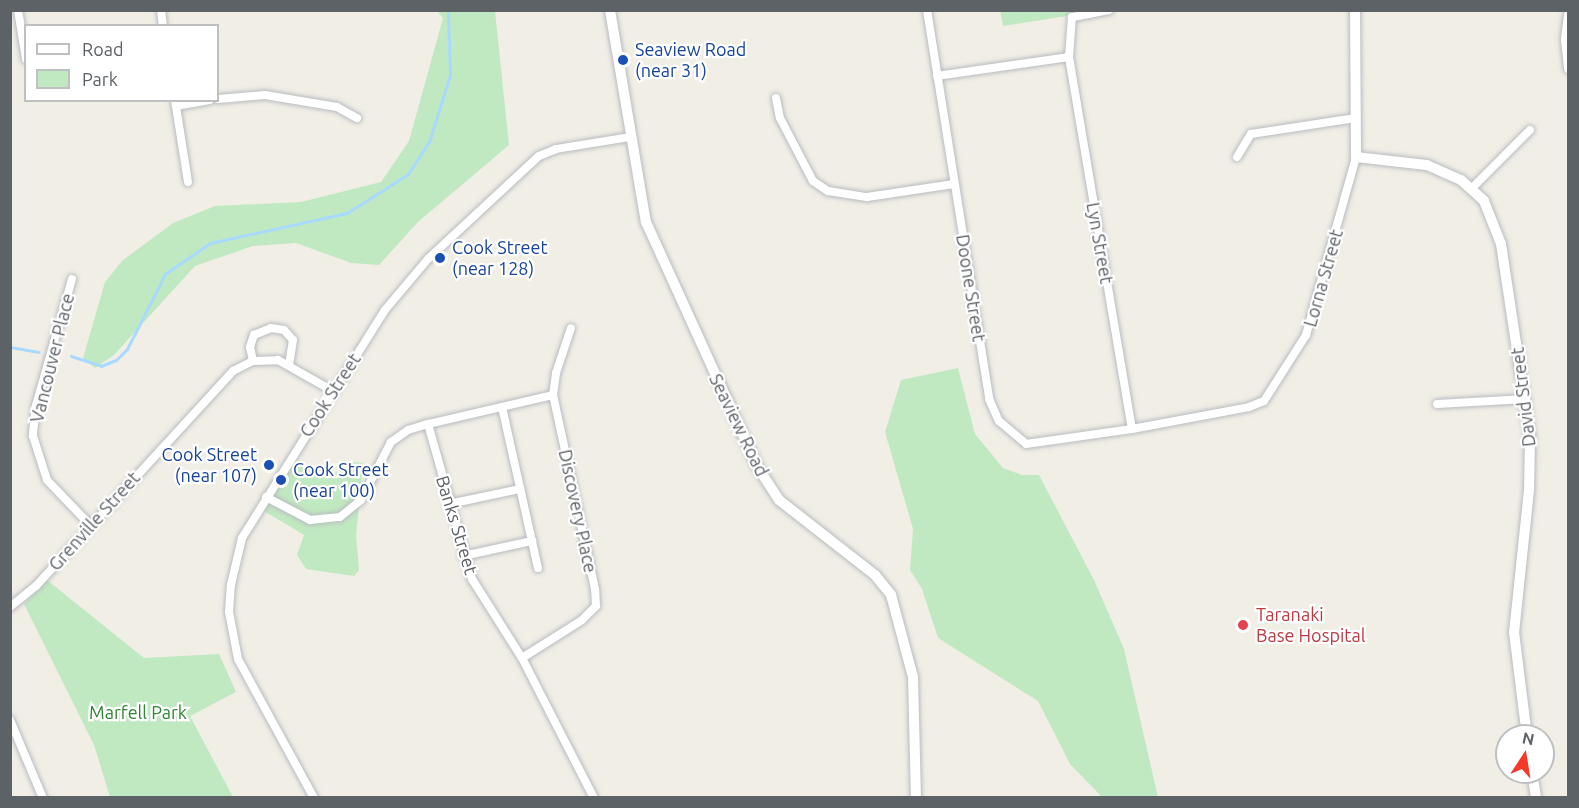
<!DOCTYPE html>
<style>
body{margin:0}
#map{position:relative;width:1579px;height:808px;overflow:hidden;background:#f1eee6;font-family:Ubuntu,sans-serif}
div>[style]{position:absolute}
.green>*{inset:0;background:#c1e9c1}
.stream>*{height:3px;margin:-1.5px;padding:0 1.5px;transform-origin:1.5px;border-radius:1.5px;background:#a8d9ff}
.roads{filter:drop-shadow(0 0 2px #b8bcc0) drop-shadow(0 0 2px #b8bcc0)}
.street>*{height:8px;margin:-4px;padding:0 4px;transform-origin:4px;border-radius:4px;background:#fff}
.secondary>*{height:10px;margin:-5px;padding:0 5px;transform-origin:5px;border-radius:5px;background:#fff}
.dots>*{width:16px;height:16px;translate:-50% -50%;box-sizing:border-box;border:3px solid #fff;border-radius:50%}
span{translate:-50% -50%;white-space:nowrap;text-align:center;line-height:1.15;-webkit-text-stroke:4.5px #fff;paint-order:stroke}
.transit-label{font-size:18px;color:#164399}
.left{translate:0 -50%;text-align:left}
.right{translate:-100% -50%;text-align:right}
.street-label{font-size:18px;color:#5d6267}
.health-label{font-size:18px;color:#be3a42}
.park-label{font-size:18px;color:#308433}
.frame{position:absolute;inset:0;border:12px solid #5d6267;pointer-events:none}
.legend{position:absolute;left:24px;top:24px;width:195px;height:78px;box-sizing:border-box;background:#fff;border:2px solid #bec0c2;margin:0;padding:8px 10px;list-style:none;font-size:18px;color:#5d6267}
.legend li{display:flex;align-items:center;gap:12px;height:30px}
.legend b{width:30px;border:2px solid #bec0c2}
.north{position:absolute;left:1495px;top:724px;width:60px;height:60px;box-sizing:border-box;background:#fff;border:2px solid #bec0c2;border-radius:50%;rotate:12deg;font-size:16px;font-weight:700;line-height:24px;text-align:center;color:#5d6267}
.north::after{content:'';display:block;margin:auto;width:21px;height:27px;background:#f43929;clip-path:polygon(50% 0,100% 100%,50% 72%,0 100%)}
</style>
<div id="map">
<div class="green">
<div style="clip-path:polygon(1000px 10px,1098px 11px,1003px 26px)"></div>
<div style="clip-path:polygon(437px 11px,495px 11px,509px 145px,418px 222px,379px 265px,351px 263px,296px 243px,253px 246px,195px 266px,114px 355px,95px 368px,83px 358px,105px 282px,123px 260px,173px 223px,215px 206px,301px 202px,381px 182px,409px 141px,443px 18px)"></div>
<div style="clip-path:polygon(958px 368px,975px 434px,1003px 468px,1022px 475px,1039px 475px,1094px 580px,1124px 649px,1158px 797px,1102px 797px,1070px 764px,1038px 701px,938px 638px,922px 589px,910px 570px,913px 529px,885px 432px,901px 380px)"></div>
<div style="clip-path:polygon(287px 460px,321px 475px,335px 473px,351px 462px,363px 463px,356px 536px,359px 570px,354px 576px,306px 569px,297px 555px,304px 535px,259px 508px)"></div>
<div style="clip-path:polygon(47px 580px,144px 658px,219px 654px,236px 692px,190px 716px,233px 797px,110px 797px,94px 745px,24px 604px)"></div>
</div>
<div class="stream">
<div style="left:10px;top:347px;width:29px;rotate:10deg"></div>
<div style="left:71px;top:356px;width:32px;rotate:18deg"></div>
<div style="left:101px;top:366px;width:16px;rotate:-22deg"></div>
<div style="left:116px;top:360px;width:16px;rotate:-45deg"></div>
<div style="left:127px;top:349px;width:84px;rotate:-63.1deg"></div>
<div style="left:165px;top:274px;width:55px;rotate:-34.6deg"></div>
<div style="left:210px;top:243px;width:140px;rotate:-12.4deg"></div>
<div style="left:347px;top:213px;width:72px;rotate:-32.6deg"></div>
<div style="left:408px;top:174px;width:38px;rotate:-57deg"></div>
<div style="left:429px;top:142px;width:70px;rotate:-72.6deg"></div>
<div style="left:450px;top:75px;width:65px;rotate:-91.8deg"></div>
</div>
<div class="roads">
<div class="street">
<div style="left:18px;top:10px;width:50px;rotate:80.7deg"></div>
<div style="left:161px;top:10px;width:16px;rotate:83deg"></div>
<div style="left:927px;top:10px;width:394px;rotate:80.9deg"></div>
<div style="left:989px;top:399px;width:24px;rotate:66deg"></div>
<div style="left:999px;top:421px;width:35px;rotate:40deg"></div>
<div style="left:1026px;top:444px;width:107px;rotate:-8.1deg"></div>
<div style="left:1132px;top:429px;width:119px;rotate:-10.6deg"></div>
<div style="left:1249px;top:407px;width:16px;rotate:-22deg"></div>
<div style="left:1264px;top:401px;width:78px;rotate:-57.5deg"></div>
<div style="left:1306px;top:335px;width:185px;rotate:-74.3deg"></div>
<div style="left:1109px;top:10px;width:38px;rotate:169deg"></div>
<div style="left:1072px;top:17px;width:40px;rotate:94.3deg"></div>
<div style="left:1069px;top:57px;width:377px;rotate:80.4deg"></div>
<div style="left:1568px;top:15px;width:24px;rotate:97deg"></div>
<div style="left:1565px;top:39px;width:30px;rotate:84deg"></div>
<div style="left:937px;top:76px;width:133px;rotate:-8.2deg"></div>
<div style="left:776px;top:98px;width:20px;rotate:79deg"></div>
<div style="left:780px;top:118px;width:71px;rotate:62.4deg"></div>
<div style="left:813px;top:181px;width:18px;rotate:34deg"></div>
<div style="left:828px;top:191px;width:39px;rotate:9deg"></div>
<div style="left:867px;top:197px;width:88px;rotate:-8.5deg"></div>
<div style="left:218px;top:99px;width:47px;rotate:-4.9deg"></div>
<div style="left:265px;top:95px;width:73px;rotate:9.5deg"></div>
<div style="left:337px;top:107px;width:23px;rotate:29deg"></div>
<div style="left:175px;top:100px;width:83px;rotate:81deg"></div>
<div style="left:176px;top:106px;width:34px;rotate:-10deg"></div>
<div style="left:1237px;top:157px;width:27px;rotate:-59deg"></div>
<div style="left:1251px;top:134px;width:106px;rotate:-8.7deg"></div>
<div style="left:1472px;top:188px;width:82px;rotate:-45deg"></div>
<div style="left:72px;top:279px;width:131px;rotate:105.9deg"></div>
<div style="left:36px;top:405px;width:31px;rotate:96deg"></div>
<div style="left:33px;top:436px;width:46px;rotate:72.3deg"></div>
<div style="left:47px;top:480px;width:62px;rotate:46.3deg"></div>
<div style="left:253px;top:361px;width:14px;rotate:-102deg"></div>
<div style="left:250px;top:347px;width:13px;rotate:-72deg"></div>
<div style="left:254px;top:335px;width:18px;rotate:-22deg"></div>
<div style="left:271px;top:328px;width:13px;rotate:9deg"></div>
<div style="left:284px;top:330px;width:13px;rotate:48deg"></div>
<div style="left:293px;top:340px;width:24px;rotate:99deg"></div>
<div style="left:553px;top:395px;width:128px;rotate:166.9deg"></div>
<div style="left:428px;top:424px;width:161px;rotate:74.2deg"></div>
<div style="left:472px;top:579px;width:93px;rotate:57.7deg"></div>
<div style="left:522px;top:658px;width:157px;rotate:62.8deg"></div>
<div style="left:1437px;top:404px;width:89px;rotate:-3.2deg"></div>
<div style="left:502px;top:407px;width:165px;rotate:77.4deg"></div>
<div style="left:266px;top:497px;width:50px;rotate:27.6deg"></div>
<div style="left:310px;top:520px;width:30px;rotate:-6deg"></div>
<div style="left:340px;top:517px;width:27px;rotate:-39deg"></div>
<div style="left:361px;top:500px;width:65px;rotate:-62.7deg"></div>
<div style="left:391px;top:442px;width:21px;rotate:-35deg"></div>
<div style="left:408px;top:430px;width:21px;rotate:-17deg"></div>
<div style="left:449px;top:504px;width:73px;rotate:-11.9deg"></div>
<div style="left:463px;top:556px;width:71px;rotate:-12.3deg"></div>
<div style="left:10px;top:607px;width:33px;rotate:-39deg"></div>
<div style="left:36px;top:586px;width:292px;rotate:-47.5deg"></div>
<div style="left:233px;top:371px;width:22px;rotate:-27deg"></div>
<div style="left:253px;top:361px;width:25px;rotate:-2deg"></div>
<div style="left:278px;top:360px;width:63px;rotate:29.4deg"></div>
<div style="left:522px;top:658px;width:71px;rotate:-32.3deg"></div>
<div style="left:582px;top:620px;width:20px;rotate:-45deg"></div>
<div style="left:596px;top:606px;width:17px;rotate:-93deg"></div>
<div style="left:595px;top:589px;width:198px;rotate:-102.2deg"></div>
<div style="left:553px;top:395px;width:22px;rotate:-82deg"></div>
<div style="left:556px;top:373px;width:47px;rotate:-71.6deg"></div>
<div style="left:10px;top:720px;width:85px;rotate:67.1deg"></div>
<div style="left:314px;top:798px;width:158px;rotate:-118.7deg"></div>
<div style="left:238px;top:659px;width:48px;rotate:-100.8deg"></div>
<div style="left:229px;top:612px;width:27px;rotate:-86deg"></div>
<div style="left:231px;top:585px;width:48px;rotate:-76.8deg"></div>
<div style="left:242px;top:538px;width:269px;rotate:-57.9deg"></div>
<div style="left:385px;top:310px;width:67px;rotate:-49.9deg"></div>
<div style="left:428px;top:259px;width:151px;rotate:-42.9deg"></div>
<div style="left:539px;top:156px;width:18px;rotate:-22deg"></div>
<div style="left:556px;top:149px;width:75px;rotate:-9.2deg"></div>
</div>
<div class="secondary">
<div style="left:610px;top:10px;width:215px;rotate:80.4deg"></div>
<div style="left:646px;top:222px;width:268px;rotate:65.5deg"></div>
<div style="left:757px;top:466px;width:40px;rotate:57.1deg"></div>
<div style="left:779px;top:500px;width:122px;rotate:38deg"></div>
<div style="left:875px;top:575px;width:26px;rotate:51deg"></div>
<div style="left:891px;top:595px;width:85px;rotate:75deg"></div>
<div style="left:913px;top:677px;width:121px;rotate:88.6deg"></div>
<div style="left:1355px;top:10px;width:147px;rotate:89.6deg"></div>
<div style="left:1356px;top:157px;width:71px;rotate:6.4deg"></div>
<div style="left:1427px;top:165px;width:37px;rotate:24deg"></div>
<div style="left:1461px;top:180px;width:31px;rotate:42deg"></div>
<div style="left:1484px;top:201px;width:46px;rotate:68.4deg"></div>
<div style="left:1501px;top:244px;width:193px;rotate:81.4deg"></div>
<div style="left:1530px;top:435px;width:55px;rotate:91deg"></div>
<div style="left:1529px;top:490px;width:143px;rotate:96deg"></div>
<div style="left:1514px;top:632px;width:105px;rotate:82.9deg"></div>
<div style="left:1532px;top:772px;width:26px;rotate:81deg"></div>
</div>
</div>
<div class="dots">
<div style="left:623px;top:60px;background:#1a4fb4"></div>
<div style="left:440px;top:258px;background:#1a4fb4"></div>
<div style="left:269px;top:465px;background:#1a4fb4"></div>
<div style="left:281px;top:480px;background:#1a4fb4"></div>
<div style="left:1243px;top:625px;background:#e0444e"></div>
</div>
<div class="transit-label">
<span class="left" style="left:635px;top:60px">Seaview Road<br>(near 31)</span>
<span class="left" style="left:452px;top:258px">Cook Street<br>(near 128)</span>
<span class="right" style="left:257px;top:465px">Cook Street<br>(near 107)</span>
<span class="left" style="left:293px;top:480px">Cook Street<br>(near 100)</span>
</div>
<div class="street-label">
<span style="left:1100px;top:243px;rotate:80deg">Lyn Street</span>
<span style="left:1323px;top:278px;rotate:-74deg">Lorna Street</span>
<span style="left:971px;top:288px;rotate:81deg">Doone Street</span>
<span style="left:52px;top:358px;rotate:-76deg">Vancouver Place</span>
<span style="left:330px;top:395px;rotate:-57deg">Cook Street</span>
<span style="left:1523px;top:397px;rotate:-97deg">David Street</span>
<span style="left:739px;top:425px;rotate:64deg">Seaview Road</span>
<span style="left:578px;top:511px;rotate:78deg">Discovery Place</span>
<span style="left:94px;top:521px;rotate:-48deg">Grenville Street</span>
<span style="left:457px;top:525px;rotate:73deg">Banks Street</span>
</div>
<div class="health-label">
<span class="left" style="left:1256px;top:625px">Taranaki<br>Base Hospital</span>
</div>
<div class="park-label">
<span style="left:138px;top:712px">Marfell Park</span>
</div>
<div class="frame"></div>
<ul class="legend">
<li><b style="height:8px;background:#fff"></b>Road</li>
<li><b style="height:16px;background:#c1e9c1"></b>Park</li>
</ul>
<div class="north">N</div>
</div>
